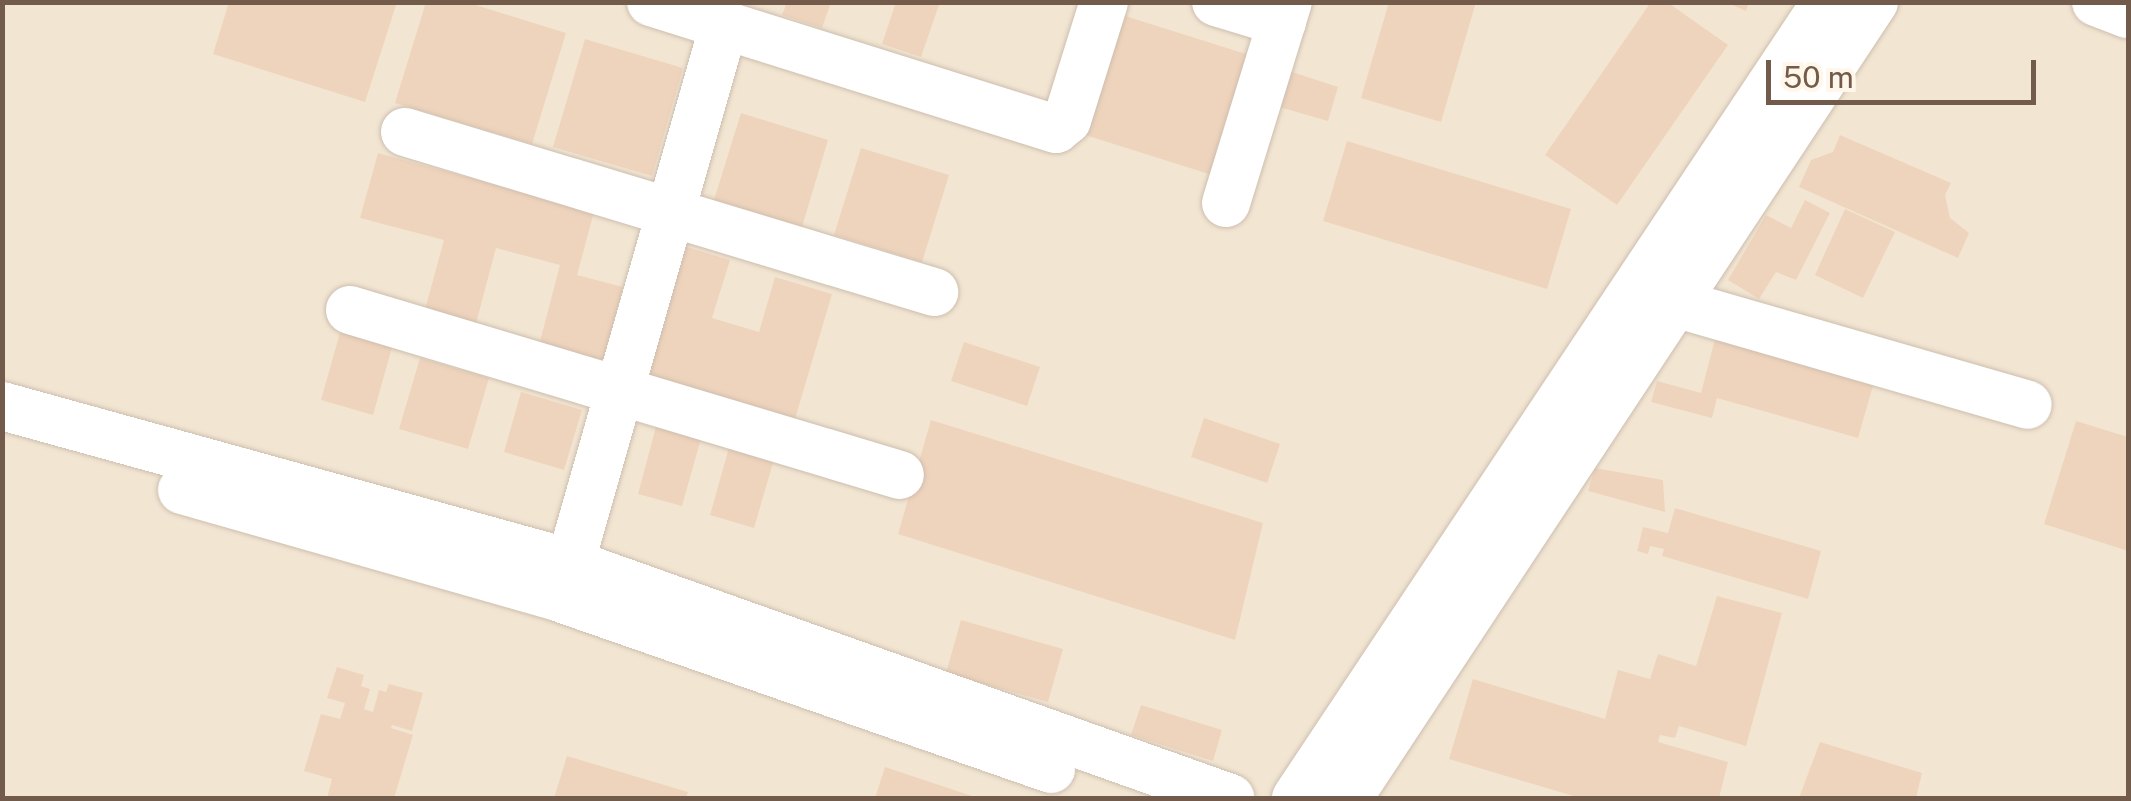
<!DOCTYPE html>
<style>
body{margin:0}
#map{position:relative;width:2131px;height:801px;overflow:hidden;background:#fbf3e4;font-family:"Public Sans",sans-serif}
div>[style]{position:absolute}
.residential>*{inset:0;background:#f2e6d3}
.building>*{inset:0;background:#efd4bd}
.roads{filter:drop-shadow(0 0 2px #cebeae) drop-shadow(0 0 2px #cebeae)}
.minor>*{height:48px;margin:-24px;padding:0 24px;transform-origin:24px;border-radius:24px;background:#fff}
span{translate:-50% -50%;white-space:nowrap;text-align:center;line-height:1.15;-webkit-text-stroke:10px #fef7ea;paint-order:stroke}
.frame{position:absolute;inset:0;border:5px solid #725b4b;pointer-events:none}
.scale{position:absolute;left:1766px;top:60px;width:270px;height:45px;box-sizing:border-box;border:5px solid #725b4b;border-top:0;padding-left:12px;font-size:30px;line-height:35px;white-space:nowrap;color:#725b4b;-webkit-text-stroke:8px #fef7ea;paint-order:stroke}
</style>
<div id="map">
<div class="residential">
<div style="clip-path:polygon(3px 3px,2128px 3px,2128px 798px,3px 798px)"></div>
</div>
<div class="building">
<div style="clip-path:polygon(229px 2px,397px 2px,365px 102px,213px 54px)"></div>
<div style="clip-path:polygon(426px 2px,466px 2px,566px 33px,532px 144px,395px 103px)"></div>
<div style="clip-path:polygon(787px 2px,831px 2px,822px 28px,782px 15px)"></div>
<div style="clip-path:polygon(896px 2px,940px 2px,921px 57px,882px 44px)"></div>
<div style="clip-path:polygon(1389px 2px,1476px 2px,1441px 122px,1361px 98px)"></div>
<div style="clip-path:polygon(1651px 2px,1667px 2px,1728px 45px,1617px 205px,1545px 155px)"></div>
<div style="clip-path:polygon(1726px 2px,1749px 2px,1746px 11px)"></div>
<div style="clip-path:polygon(1119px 14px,1249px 55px,1212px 175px,1082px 134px)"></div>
<div style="clip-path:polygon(585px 39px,683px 68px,652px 176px,553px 147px)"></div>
<div style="clip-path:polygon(1283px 69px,1338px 87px,1328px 121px,1272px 105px)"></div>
<div style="clip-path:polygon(741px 113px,828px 140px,802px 227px,714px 200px)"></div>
<div style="clip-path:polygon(1840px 135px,1951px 183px,1945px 195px,1950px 218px,1969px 233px,1958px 258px,1799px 187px,1811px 160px,1833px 152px)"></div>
<div style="clip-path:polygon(1347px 141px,1571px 209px,1547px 289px,1323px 221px)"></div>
<div style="clip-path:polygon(861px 148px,949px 175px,922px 262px,834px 235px)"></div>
<div style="clip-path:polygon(378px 153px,594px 212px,577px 275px,623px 287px,602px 366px,538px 349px,560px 265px,496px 248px,474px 331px,423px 317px,444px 240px,360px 218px)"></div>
<div style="clip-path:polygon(1805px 200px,1830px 213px,1796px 280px,1776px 272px,1759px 299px,1728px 280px,1766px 215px,1791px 228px)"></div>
<div style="clip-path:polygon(1845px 209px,1895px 232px,1863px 298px,1815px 275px)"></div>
<div style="clip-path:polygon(673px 243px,730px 260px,712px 318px,759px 332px,775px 277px,832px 294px,795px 419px,635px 372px)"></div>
<div style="clip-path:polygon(1720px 320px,1878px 368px,1858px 438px,1717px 398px,1712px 418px,1651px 402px,1657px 381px,1701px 393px)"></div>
<div style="clip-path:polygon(341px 329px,393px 344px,373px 415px,321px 400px)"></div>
<div style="clip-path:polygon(964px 342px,1040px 367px,1027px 406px,951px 381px)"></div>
<div style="clip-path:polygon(420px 358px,489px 378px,468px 449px,399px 429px)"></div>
<div style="clip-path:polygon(521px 392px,582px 410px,564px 470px,504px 452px)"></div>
<div style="clip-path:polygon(1204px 418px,1280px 444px,1267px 483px,1191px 457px)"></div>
<div style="clip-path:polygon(931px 420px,1263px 523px,1235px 640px,898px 534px)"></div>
<div style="clip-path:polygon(2076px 421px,2128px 437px,2128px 551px,2044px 524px)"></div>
<div style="clip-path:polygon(657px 423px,702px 435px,682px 506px,638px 494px)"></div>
<div style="clip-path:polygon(730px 444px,775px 456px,754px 528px,710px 515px)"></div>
<div style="clip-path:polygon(1595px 468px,1663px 480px,1665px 512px,1588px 491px)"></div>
<div style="clip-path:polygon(1675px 508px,1821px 551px,1808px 599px,1662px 556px,1664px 549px,1650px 546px,1648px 554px,1637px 551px,1643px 527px,1668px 533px)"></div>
<div style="clip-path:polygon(1717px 596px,1782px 613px,1746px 746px,1679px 726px,1675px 738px,1660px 735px,1658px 742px,1728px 762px,1719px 798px,1580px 798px,1449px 759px,1473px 679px,1605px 719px,1618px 670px,1650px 679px,1658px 654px,1696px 666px)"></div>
<div style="clip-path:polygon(961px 620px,1063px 649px,1048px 702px,946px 673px)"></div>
<div style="clip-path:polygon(337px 667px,364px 675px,361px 686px,370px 689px,364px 709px,373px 712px,379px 690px,386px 692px,389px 684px,423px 693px,412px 731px,392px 725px,391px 728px,413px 735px,394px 798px,327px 798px,332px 779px,304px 771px,321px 714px,340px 719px,345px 703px,327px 698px)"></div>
<div style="clip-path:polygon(1141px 705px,1222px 730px,1213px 761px,1131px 735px)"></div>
<div style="clip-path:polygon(1820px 742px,1922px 773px,1916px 798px,1799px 798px)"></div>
<div style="clip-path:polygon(567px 756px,688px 792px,686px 798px,554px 798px)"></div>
<div style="clip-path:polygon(885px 767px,978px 798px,875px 798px)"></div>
</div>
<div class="roads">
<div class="minor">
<div style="left:651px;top:2px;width:77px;rotate:17.5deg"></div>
<div style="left:1216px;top:2px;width:69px;rotate:16.9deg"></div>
<div style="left:2096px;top:2px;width:34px;rotate:21deg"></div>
<div style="left:405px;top:132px;width:553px;rotate:16.83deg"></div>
<div style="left:1226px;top:203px;width:210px;rotate:-72.9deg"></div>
<div style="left:1675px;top:303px;width:367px;rotate:16.1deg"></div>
<div style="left:350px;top:310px;width:574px;rotate:16.7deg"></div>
<div style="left:2px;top:406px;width:589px;rotate:15.45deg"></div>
<div style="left:570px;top:563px;width:701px;rotate:19.6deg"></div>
<div style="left:182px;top:490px;width:393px;rotate:15.9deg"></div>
<div style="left:560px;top:598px;width:520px;rotate:19.2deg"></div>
<div style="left:562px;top:592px;width:590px;rotate:-74.05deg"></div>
<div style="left:724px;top:25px;width:348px;rotate:17.4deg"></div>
<div style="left:1056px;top:129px;width:14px;rotate:-39deg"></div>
<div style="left:1067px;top:120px;width:124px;rotate:-72.6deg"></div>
<div style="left:1296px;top:798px;width:956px;rotate:-56.34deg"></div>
<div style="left:1348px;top:798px;width:954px;rotate:-56.54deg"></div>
</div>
</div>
<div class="frame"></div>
<div class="scale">50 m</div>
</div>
